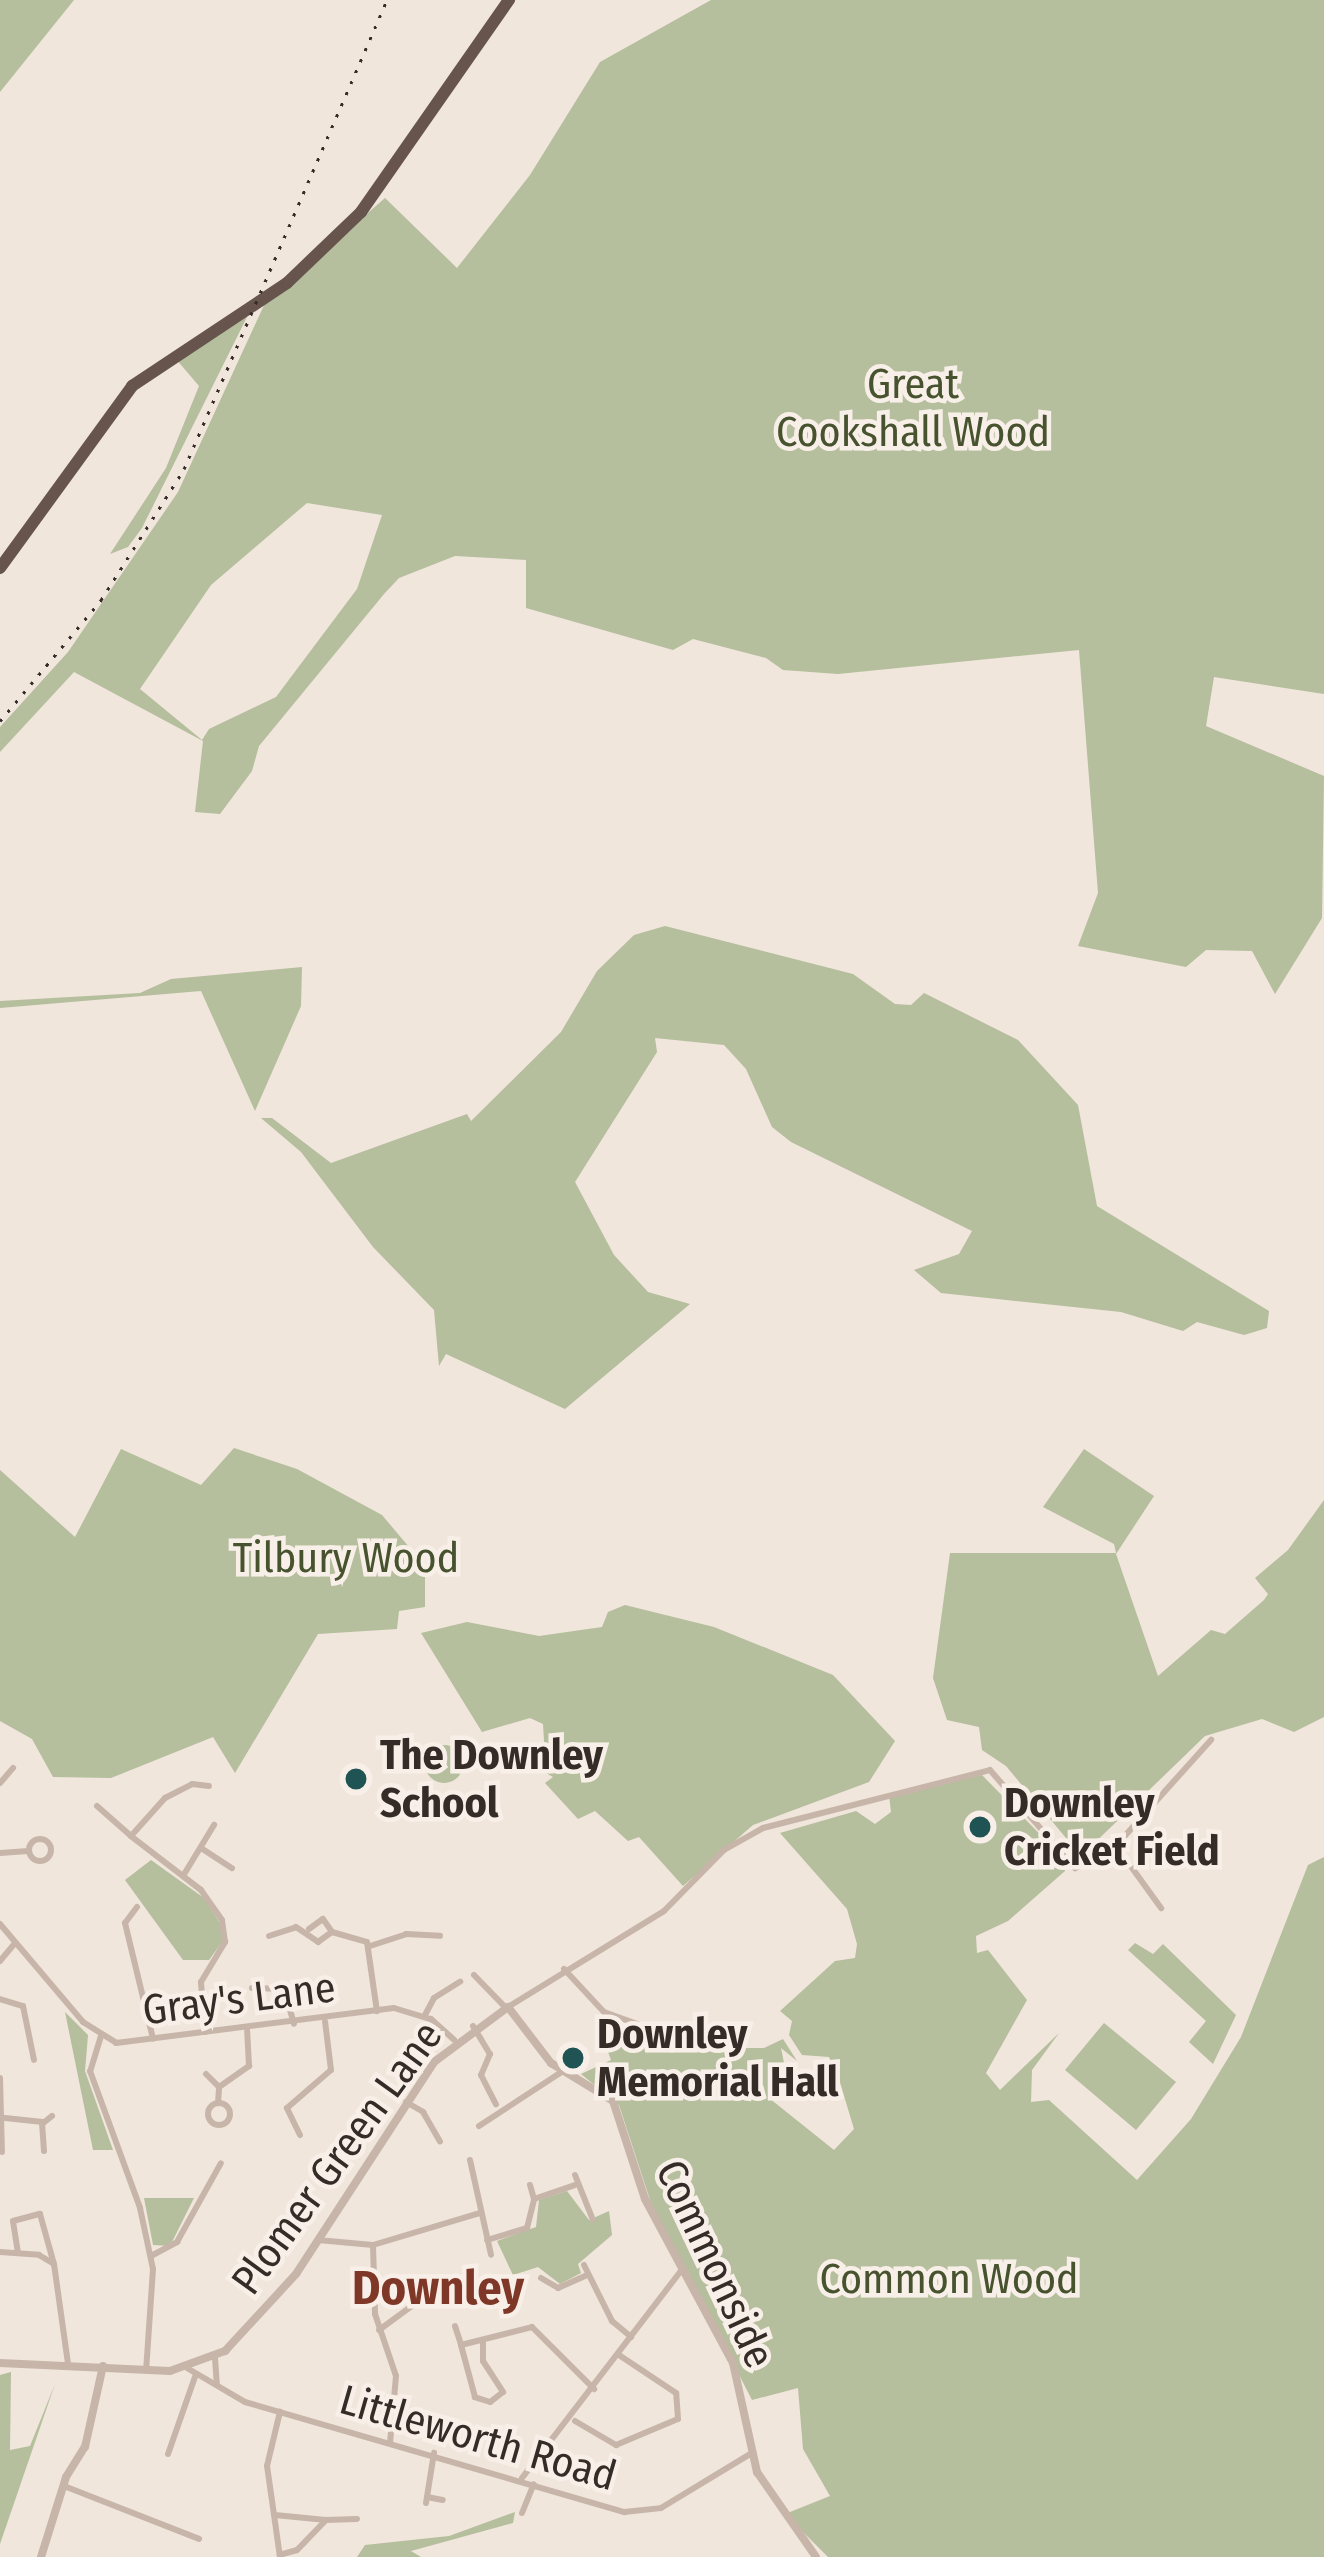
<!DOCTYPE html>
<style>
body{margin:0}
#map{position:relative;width:1324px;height:2557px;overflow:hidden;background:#f0e6dc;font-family:"Fira Sans Condensed",sans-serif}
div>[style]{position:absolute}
.green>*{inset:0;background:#b5be9d}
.round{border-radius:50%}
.minor>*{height:6px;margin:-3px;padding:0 3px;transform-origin:3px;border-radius:3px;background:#c8b5a9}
.minor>.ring{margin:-3px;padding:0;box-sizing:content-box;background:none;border:6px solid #c8b5a9;border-radius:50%}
.tertiary>*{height:8px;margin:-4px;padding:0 4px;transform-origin:4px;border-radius:4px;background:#c8b5a9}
.trunk>*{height:12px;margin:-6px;padding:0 6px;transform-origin:6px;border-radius:6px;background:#66544d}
.rail>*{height:3px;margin-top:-1.5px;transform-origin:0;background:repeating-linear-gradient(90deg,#352c28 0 3px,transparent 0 12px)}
.dots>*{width:33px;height:33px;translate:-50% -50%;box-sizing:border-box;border:6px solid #f8f0e8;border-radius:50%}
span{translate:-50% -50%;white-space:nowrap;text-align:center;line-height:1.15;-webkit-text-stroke:9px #f8f0e8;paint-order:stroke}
.park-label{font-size:42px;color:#47522e}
.poi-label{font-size:42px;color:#352c28;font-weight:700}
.left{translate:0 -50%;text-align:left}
.street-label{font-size:42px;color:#352c28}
.quarter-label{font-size:48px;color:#7f3727;font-weight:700}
</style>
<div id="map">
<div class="green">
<div style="clip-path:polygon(0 0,74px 0,0 92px)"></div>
<div style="clip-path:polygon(evenodd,711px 0,1324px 0,1324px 694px,1214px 677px,1206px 726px,1324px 776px,1322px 918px,1275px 994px,1252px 951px,1206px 950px,1186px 967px,1078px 946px,1098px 893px,1079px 650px,838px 674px,783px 670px,766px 658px,693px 639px,673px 650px,526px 608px,526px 560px,455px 556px,399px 578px,384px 594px,259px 746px,252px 771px,220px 814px,195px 812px,203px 741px,74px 672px,0 752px,0 727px,68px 652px,178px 492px,265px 303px,385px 198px,457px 268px,530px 175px,600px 62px,711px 0,307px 503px,382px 515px,357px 589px,276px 697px,209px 729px,202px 740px,140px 689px,211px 585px,307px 503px)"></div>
<div style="clip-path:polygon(248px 315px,142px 528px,128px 547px,110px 554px,166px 468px,199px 386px,176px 359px)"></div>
<div style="clip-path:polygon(665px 926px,853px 974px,895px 1004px,911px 1005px,924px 993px,1018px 1040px,1078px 1105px,1097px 1206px,1269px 1311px,1267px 1328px,1244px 1335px,1197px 1322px,1183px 1331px,1121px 1312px,941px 1293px,914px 1270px,959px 1254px,972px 1231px,791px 1142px,772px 1127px,746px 1069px,724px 1045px,655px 1038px,657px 1052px,575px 1182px,614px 1255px,648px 1292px,690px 1304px,565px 1409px,446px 1354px,439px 1366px,434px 1310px,373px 1247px,301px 1152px,261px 1118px,272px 1118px,331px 1163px,467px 1114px,471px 1121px,561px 1032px,597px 971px,634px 935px)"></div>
<div style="clip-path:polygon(302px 967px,301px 1006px,255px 1111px,201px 991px,0 1008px,0 1001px,140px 993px,171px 979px)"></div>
<div style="clip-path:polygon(234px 1448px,297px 1469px,382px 1515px,425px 1566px,425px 1607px,399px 1611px,397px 1629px,318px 1634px,235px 1773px,213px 1737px,111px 1778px,53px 1777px,32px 1739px,0 1721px,0 1470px,75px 1537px,121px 1449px,201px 1485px)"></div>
<div style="clip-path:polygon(1084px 1449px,1154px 1496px,1116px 1554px,1158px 1676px,1211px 1630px,1225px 1634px,1264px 1600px,1268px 1594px,1255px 1578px,1288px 1550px,1324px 1500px,1324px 1717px,1294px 1732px,1262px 1719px,1205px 1736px,1081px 1856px,1006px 1766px,982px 1750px,979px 1727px,947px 1720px,933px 1678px,950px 1553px,1116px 1553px,1114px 1544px,1043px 1507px)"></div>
<div style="clip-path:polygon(625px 1605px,714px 1627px,833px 1675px,895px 1741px,869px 1782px,753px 1825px,683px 1886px,639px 1837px,628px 1841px,595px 1811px,578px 1819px,545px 1783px,553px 1777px,546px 1773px,543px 1724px,530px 1718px,482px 1732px,421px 1633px,467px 1622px,539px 1636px,602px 1627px,608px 1612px)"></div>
<div class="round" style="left:425px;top:1745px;width:38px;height:38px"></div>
<div style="clip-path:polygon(982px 1775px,1066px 1861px,1065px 1871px,1008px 1921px,976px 1936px,977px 1953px,988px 1950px,1027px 2000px,986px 2073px,1000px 2090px,1059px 2033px,1032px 2070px,1031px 2102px,1049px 2100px,1137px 2180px,1191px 2119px,1241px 2037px,1308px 1865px,1324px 1857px,1324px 2557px,828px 2557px,785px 2514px,830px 2496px,803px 2449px,798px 2388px,752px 2400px,651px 2203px,619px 2105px,581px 2074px,611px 2060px,604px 2041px,622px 2025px,697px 2048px,764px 2048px,783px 2039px,797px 2061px,781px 2048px,785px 2068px,769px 2098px,834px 2150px,854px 2129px,839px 2079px,829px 2057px,802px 2055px,789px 2035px,792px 2021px,780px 2011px,835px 1961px,855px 1958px,857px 1944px,847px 1909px,780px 1833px,856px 1811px,875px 1824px,891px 1812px,889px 1795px)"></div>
<div style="clip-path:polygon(151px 1860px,204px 1898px,220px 1923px,223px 1941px,209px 1960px,183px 1960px,125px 1880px)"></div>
<div style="clip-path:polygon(1135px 1943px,1153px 1954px,1163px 1944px,1236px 2015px,1213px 2064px,1189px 2042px,1206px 2021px,1128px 1950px)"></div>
<div style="clip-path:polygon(65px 2012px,88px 2035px,85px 2071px,113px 2150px,93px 2150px)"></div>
<div style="clip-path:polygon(1104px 2023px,1176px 2082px,1136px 2130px,1065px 2070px)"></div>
<div style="clip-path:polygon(567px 2191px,589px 2220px,609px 2211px,612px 2235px,578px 2264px,581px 2273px,560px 2284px,538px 2267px,513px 2275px,497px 2241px,536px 2227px,539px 2200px)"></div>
<div style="clip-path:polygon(144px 2198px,194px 2198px,170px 2246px,153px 2245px)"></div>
<div style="clip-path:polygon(11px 2372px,10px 2450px,30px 2446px,55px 2384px,0 2544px,0 2375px)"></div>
<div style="clip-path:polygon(515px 2512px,513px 2523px,411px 2551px,421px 2557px,357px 2557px,365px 2545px,449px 2536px)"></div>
</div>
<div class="minor">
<div style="left:0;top:1783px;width:20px;rotate:-49deg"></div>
<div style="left:97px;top:1806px;width:45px;rotate:41.4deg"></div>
<div class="ring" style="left:29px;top:1839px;width:16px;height:16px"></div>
<div style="left:201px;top:1848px;width:37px;rotate:33deg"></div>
<div style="left:0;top:1853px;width:28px;rotate:-4deg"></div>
<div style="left:1108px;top:1856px;width:14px;rotate:-8deg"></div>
<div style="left:1122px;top:1854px;width:67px;rotate:54.2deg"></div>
<div style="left:183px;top:1876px;width:60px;rotate:-58.7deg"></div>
<div style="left:137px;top:1907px;width:20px;rotate:127deg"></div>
<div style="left:125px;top:1923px;width:119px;rotate:76.4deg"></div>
<div style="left:0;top:1924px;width:128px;rotate:49.7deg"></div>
<div style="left:83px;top:2022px;width:39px;rotate:32deg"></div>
<div style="left:116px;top:2043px;width:280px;rotate:-7.2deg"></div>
<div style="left:394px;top:2008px;width:39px;rotate:17deg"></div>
<div style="left:431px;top:2019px;width:31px;rotate:42deg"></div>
<div style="left:309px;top:1929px;width:17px;rotate:-36deg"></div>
<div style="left:323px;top:1919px;width:16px;rotate:55deg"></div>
<div style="left:269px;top:1936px;width:28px;rotate:-18deg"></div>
<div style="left:296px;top:1927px;width:27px;rotate:34deg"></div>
<div style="left:318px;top:1942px;width:17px;rotate:-36deg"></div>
<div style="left:332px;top:1932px;width:36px;rotate:16deg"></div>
<div style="left:367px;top:1942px;width:70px;rotate:81.8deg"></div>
<div style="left:370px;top:1946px;width:38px;rotate:-18deg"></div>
<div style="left:406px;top:1934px;width:34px;rotate:3deg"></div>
<div style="left:0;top:1961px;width:23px;rotate:-50deg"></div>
<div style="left:564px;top:1969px;width:59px;rotate:47.1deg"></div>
<div style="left:604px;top:2012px;width:106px;rotate:19.8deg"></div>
<div style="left:474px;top:1975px;width:43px;rotate:45.9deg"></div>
<div style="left:252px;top:1988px;width:32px;rotate:2deg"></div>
<div style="left:284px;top:1989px;width:36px;rotate:74deg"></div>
<div style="left:0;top:1999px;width:24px;rotate:17deg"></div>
<div style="left:23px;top:2006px;width:55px;rotate:78.5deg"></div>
<div style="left:508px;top:2007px;width:183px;rotate:-31.6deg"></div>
<div style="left:664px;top:1911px;width:86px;rotate:-45.5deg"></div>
<div style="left:724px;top:1850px;width:45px;rotate:-29.4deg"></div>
<div style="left:763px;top:1828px;width:234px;rotate:-14.3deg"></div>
<div style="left:990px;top:1770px;width:130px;rotate:49.1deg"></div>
<div style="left:1075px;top:1868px;width:32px;rotate:-18deg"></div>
<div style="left:1105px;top:1858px;width:159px;rotate:-48.1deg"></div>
<div style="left:425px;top:2015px;width:19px;rotate:-62deg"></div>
<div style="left:434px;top:1998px;width:31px;rotate:-32deg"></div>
<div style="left:473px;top:2026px;width:33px;rotate:59deg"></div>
<div style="left:490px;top:2054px;width:23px;rotate:113deg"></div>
<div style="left:481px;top:2075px;width:33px;rotate:63deg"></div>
<div style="left:205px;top:2032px;width:50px;rotate:-94.6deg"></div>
<div style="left:201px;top:1982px;width:47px;rotate:-59deg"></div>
<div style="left:225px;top:1942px;width:22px;rotate:-98deg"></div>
<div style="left:222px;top:1920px;width:37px;rotate:-125deg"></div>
<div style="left:201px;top:1890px;width:88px;rotate:-142.4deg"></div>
<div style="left:131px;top:1836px;width:51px;rotate:-48.2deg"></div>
<div style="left:165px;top:1798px;width:30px;rotate:-27deg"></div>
<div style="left:192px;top:1784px;width:17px;rotate:7deg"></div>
<div style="left:101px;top:2036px;width:37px;rotate:107deg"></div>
<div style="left:90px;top:2071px;width:146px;rotate:69.9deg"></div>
<div style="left:140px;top:2208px;width:62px;rotate:78deg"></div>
<div style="left:153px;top:2269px;width:102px;rotate:93.9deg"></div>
<div style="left:206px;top:2074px;width:18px;rotate:45deg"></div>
<div style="left:0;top:2078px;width:74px;rotate:88.5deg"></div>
<div style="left:406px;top:2102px;width:20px;rotate:30deg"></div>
<div style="left:423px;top:2112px;width:34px;rotate:60deg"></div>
<div class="ring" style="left:208px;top:2103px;width:16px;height:16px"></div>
<div style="left:218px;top:2103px;width:16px;rotate:-86deg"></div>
<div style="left:219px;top:2087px;width:37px;rotate:-35deg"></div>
<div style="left:249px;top:2066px;width:35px;rotate:-93deg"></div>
<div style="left:5px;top:2118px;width:38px;rotate:6deg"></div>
<div style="left:479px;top:2126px;width:100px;rotate:-33.2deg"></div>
<div style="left:300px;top:2135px;width:30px;rotate:-116deg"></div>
<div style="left:287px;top:2108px;width:58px;rotate:-40.8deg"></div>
<div style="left:331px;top:2070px;width:49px;rotate:-97deg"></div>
<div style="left:44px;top:2151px;width:27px;rotate:-94deg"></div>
<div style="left:42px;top:2124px;width:13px;rotate:-39deg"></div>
<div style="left:470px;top:2160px;width:97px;rotate:77.5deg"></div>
<div style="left:575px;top:2175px;width:48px;rotate:68.2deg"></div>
<div style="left:530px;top:2185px;width:15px;rotate:74deg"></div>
<div style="left:318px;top:2240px;width:55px;rotate:5.2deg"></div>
<div style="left:373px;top:2245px;width:112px;rotate:-16.7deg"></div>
<div style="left:487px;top:2240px;width:42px;rotate:-16.7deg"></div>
<div style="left:527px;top:2228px;width:30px;rotate:-76deg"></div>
<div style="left:534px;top:2199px;width:43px;rotate:-18.9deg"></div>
<div style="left:373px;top:2245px;width:69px;rotate:88.3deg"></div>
<div style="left:375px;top:2314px;width:65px;rotate:71.3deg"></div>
<div style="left:396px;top:2376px;width:67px;rotate:95.1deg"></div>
<div style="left:0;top:2252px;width:39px;rotate:4deg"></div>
<div style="left:39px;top:2255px;width:17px;rotate:31deg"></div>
<div style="left:54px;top:2264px;width:101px;rotate:82deg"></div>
<div style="left:18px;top:2253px;width:32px;rotate:-99deg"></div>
<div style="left:13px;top:2221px;width:28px;rotate:-15deg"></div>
<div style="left:40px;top:2214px;width:52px;rotate:74.4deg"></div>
<div style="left:151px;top:2256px;width:30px;rotate:-28deg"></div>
<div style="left:177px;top:2242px;width:90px;rotate:-60.9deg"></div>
<div style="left:584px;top:2265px;width:63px;rotate:63.4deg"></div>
<div style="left:612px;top:2321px;width:25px;rotate:40deg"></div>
<div style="left:541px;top:2278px;width:20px;rotate:30deg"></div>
<div style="left:558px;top:2288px;width:32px;rotate:-24deg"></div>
<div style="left:455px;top:2326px;width:20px;rotate:72deg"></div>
<div style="left:379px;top:2330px;width:51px;rotate:-36.2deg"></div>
<div style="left:420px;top:2300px;width:29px;rotate:-8deg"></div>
<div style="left:483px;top:2340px;width:21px;rotate:90deg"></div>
<div style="left:483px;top:2361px;width:37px;rotate:57deg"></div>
<div style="left:503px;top:2392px;width:16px;rotate:142deg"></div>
<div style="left:490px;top:2402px;width:16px;rotate:-162deg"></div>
<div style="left:475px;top:2397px;width:54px;rotate:-105.1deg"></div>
<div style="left:461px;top:2345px;width:73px;rotate:-14.2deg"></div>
<div style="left:532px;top:2327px;width:88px;rotate:45deg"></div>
<div style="left:215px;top:2358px;width:26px;rotate:86deg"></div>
<div style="left:187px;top:2368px;width:67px;rotate:30.4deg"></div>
<div style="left:245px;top:2402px;width:395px;rotate:16.2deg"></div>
<div style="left:624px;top:2512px;width:37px;rotate:-6deg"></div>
<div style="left:661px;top:2508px;width:104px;rotate:-31.2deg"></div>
<div style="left:575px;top:2421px;width:48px;rotate:30.3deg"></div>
<div style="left:616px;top:2445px;width:67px;rotate:-22.8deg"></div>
<div style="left:678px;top:2419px;width:26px;rotate:-94deg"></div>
<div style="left:676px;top:2393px;width:69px;rotate:-146.3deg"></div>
<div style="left:168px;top:2454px;width:85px;rotate:-70.7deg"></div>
<div style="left:522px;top:2478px;width:265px;rotate:-52.5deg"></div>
<div style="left:64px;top:2486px;width:145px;rotate:21.4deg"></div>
<div style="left:427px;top:2497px;width:16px;rotate:11deg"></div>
<div style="left:426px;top:2503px;width:51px;rotate:-80.9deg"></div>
<div style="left:522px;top:2513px;width:31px;rotate:-68deg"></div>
<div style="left:275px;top:2515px;width:51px;rotate:5.6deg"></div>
<div style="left:326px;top:2520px;width:42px;rotate:134deg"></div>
<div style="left:297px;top:2550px;width:18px;rotate:164deg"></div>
<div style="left:326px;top:2520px;width:31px;rotate:-2deg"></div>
<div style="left:280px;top:2557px;width:92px;rotate:-98.1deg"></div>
<div style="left:267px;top:2466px;width:56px;rotate:-76.5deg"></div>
</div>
<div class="tertiary">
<div style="left:0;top:2363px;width:170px;rotate:2.7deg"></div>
<div style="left:170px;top:2371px;width:59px;rotate:-20deg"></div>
<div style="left:225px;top:2351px;width:105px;rotate:-47.3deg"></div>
<div style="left:296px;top:2274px;width:253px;rotate:-56.9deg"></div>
<div style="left:434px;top:2062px;width:92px;rotate:-36.6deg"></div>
<div style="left:508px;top:2007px;width:71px;rotate:52.5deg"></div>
<div style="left:551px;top:2063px;width:73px;rotate:31.5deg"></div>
<div style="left:613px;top:2101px;width:103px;rotate:71.9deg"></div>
<div style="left:645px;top:2199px;width:186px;rotate:61.8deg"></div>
<div style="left:733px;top:2363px;width:112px;rotate:77.6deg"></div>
<div style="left:757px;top:2472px;width:103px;rotate:55.2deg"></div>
<div style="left:41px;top:2557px;width:84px;rotate:-72.6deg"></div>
<div style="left:66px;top:2477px;width:36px;rotate:-58deg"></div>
<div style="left:85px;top:2447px;width:83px;rotate:-77.5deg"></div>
</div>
<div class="trunk">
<div style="left:0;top:568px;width:225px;rotate:-54deg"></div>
<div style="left:132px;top:386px;width:186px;rotate:-33.6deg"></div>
<div style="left:287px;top:283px;width:103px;rotate:-43.8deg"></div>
<div style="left:361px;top:212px;width:259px;rotate:-55.1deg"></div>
</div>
<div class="rail">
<div style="left:0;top:721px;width:158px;rotate:-50.1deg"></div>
<div style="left:101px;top:600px;width:155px;rotate:-57.6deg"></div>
<div style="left:184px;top:469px;width:511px;rotate:-66.6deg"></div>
</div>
<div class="dots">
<div style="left:356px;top:1779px;background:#205454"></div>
<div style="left:980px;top:1827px;background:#205454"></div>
<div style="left:573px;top:2058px;background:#205454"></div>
</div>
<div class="park-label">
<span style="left:913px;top:408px">Great<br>Cookshall Wood</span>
<span style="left:346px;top:1558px">Tilbury Wood</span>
<span style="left:949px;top:2279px">Common Wood</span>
</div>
<div class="poi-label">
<span class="left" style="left:380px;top:1779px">The Downley<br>School</span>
<span class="left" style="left:1004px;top:1827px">Downley<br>Cricket Field</span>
<span class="left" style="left:597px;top:2058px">Downley<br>Memorial Hall</span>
</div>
<div class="street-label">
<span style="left:239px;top:1999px;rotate:-7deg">Gray's Lane</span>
<span style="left:337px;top:2158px;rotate:-54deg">Plomer Green Lane</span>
<span style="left:715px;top:2264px;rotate:65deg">Commonside</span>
<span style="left:478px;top:2438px;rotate:16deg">Littleworth Road</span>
</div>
<div class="quarter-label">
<span style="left:438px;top:2289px">Downley</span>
</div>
</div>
